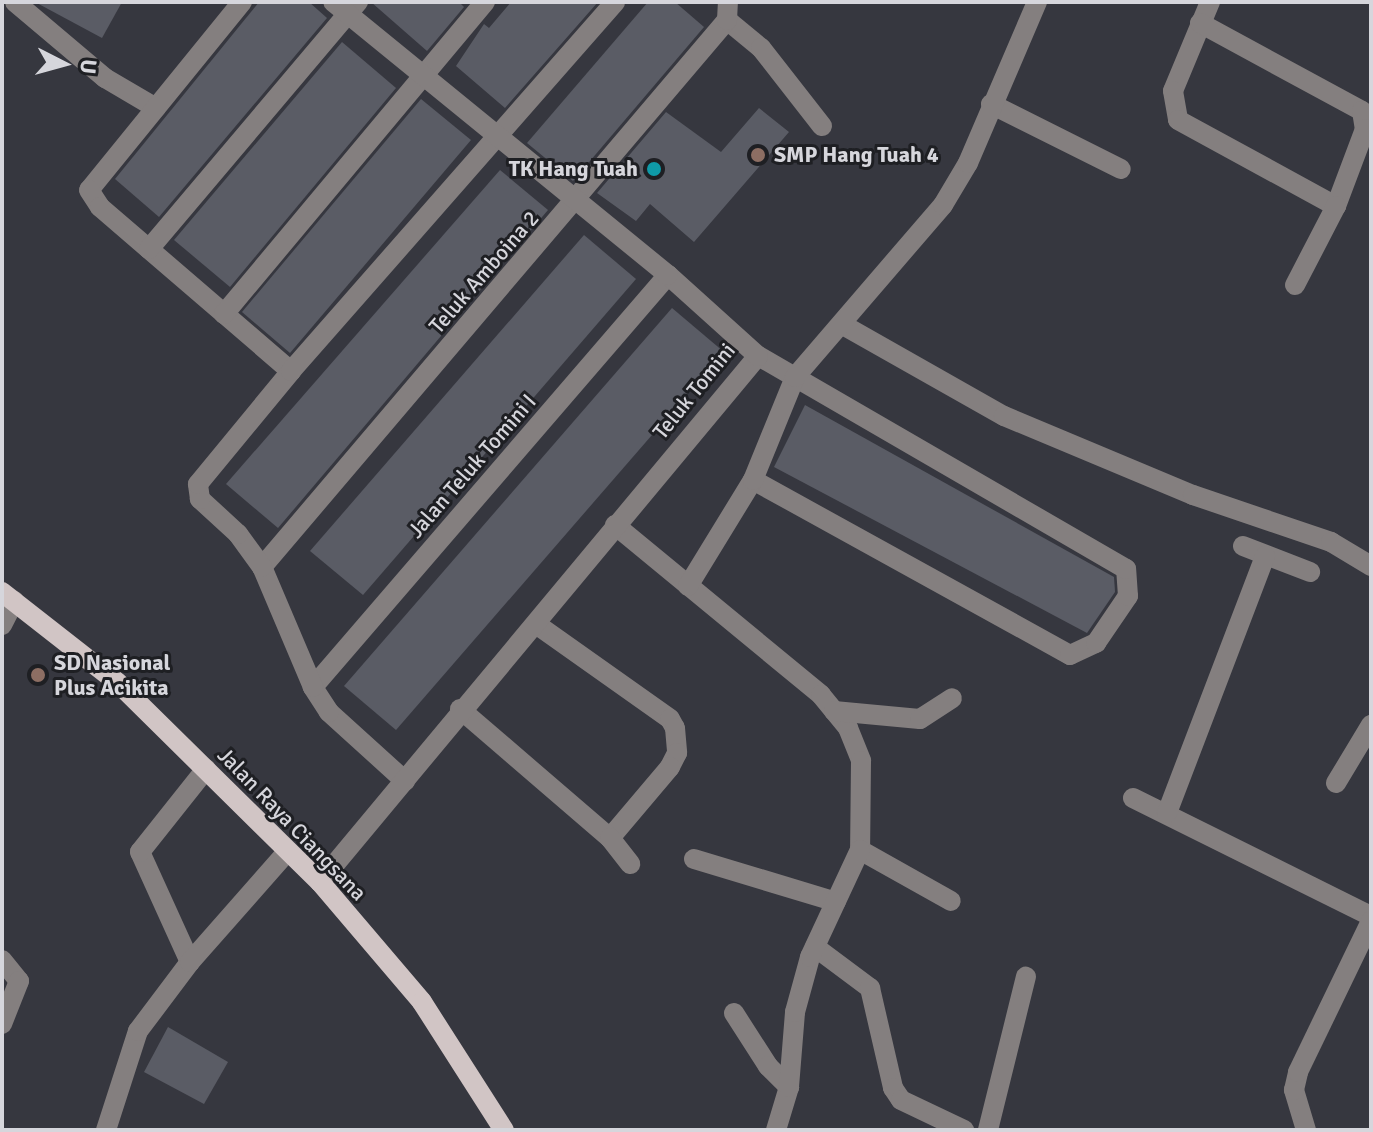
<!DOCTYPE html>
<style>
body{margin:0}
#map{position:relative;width:1373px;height:1132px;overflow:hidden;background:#36373f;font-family:Signika,sans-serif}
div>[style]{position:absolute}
.building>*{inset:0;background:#5a5c65}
.minor>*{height:20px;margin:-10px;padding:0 10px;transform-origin:10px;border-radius:10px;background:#847f7f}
.major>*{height:20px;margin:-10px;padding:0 10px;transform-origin:10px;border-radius:10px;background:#d1c5c5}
.dots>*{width:22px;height:22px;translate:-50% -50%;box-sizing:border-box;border:4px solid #1e1f23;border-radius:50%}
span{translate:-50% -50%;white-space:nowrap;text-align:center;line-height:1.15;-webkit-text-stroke:6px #1e1f23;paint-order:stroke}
.poi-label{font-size:22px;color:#d6d6dc;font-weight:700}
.left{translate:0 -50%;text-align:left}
.right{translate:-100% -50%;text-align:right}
.street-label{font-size:22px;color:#d6d6dc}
.frame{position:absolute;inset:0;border:4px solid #d6d6dc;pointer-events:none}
.north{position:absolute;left:24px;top:24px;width:80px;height:80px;-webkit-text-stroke:6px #1e1f23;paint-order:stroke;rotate:96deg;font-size:22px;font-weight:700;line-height:32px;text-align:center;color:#d6d6dc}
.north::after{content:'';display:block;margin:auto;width:28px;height:36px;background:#d6d6dc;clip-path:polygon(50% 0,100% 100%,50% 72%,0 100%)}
</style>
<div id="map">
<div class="building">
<div style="clip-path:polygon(35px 2px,122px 2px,102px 38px)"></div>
<div style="clip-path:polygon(259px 2px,309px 2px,327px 18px,159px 217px,115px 179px)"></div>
<div style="clip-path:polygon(371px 2px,459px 2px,464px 7px,427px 51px)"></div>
<div style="clip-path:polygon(511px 2px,598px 2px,505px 108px,456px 66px,484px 24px,489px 28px)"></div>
<div style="clip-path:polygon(648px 2px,675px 2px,704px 27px,573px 181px,527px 143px)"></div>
<div style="clip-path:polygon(342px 42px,396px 88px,230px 287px,174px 240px)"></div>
<div style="clip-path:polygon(421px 99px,471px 140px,290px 353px,242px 312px)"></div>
<div style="clip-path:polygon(759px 108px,789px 132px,694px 242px,650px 204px,636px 221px,597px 193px,666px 112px,721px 152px)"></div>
<div style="clip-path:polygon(500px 170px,548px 210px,278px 528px,226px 484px)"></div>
<div style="clip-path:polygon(584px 235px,636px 279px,363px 595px,310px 551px)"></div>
<div style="clip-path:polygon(672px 308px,724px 352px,396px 730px,344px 686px)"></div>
<div style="clip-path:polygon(805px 405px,1114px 577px,1115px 592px,1087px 633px,774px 467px)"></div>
<div style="clip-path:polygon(168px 1027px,228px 1062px,204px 1104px,144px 1072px)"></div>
</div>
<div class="minor">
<div style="left:15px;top:2px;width:118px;rotate:40.2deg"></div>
<div style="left:105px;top:78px;width:59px;rotate:30.5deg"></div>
<div style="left:242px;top:2px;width:242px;rotate:129.1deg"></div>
<div style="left:89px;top:190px;width:20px;rotate:57deg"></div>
<div style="left:100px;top:207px;width:252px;rotate:40.7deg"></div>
<div style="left:1210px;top:2px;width:96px;rotate:112.6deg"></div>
<div style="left:1173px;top:91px;width:29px;rotate:80deg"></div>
<div style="left:1178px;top:120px;width:180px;rotate:28.6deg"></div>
<div style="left:727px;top:20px;width:44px;rotate:39.5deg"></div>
<div style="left:761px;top:48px;width:99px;rotate:52deg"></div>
<div style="left:1200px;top:23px;width:184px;rotate:28.5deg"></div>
<div style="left:1362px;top:111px;width:18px;rotate:81deg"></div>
<div style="left:1365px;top:129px;width:82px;rotate:110.6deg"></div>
<div style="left:1336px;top:206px;width:89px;rotate:117.4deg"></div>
<div style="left:991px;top:104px;width:145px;rotate:26.6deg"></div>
<div style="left:149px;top:249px;width:324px;rotate:-49.8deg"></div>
<div style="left:224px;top:314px;width:407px;rotate:-50.1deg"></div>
<div style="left:843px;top:325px;width:185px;rotate:29.5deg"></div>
<div style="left:1004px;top:416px;width:205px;rotate:22.7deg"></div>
<div style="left:1193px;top:495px;width:146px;rotate:18.8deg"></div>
<div style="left:1331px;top:542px;width:47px;rotate:31deg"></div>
<div style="left:753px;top:480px;width:362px;rotate:28.9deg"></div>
<div style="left:1070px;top:655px;width:29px;rotate:-25deg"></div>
<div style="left:1096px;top:643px;width:57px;rotate:-55.8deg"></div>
<div style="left:1128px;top:596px;width:27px;rotate:-94deg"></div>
<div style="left:1126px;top:569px;width:425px;rotate:-149.9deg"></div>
<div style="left:615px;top:525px;width:267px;rotate:39.5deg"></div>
<div style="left:821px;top:695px;width:43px;rotate:50.7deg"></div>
<div style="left:848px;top:728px;width:35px;rotate:68deg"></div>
<div style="left:861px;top:761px;width:89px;rotate:90.6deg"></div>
<div style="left:860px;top:850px;width:104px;rotate:29.3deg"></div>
<div style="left:1243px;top:546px;width:72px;rotate:21.2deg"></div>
<div style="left:262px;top:567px;width:718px;rotate:-49.63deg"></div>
<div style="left:727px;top:20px;width:18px;rotate:-87deg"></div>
<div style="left:688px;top:586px;width:124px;rotate:-58.5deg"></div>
<div style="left:753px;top:480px;width:111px;rotate:-67.8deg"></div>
<div style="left:795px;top:377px;width:227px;rotate:-49.3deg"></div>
<div style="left:943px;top:205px;width:49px;rotate:-59.2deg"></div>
<div style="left:968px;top:163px;width:175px;rotate:-66.8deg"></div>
<div style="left:536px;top:624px;width:164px;rotate:35.3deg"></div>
<div style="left:670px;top:719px;width:10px;rotate:61deg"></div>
<div style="left:675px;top:728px;width:25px;rotate:85deg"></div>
<div style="left:677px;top:753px;width:16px;rotate:117deg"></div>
<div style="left:670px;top:767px;width:93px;rotate:130.2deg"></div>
<div style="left:2px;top:625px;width:27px;rotate:-63deg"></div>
<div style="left:313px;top:687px;width:544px;rotate:-49.25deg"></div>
<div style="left:460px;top:709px;width:198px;rotate:40.7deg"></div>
<div style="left:610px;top:838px;width:33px;rotate:52deg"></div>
<div style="left:834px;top:711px;width:86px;rotate:5.3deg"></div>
<div style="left:920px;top:719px;width:38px;rotate:-33deg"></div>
<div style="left:405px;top:781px;width:103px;rotate:-137.8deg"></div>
<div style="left:329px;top:712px;width:30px;rotate:-123deg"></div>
<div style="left:313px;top:687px;width:130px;rotate:-113deg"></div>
<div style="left:262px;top:567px;width:41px;rotate:-126deg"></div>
<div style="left:238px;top:534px;width:52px;rotate:-137.4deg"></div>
<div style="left:200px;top:499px;width:15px;rotate:-98deg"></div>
<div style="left:198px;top:484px;width:146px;rotate:-50.5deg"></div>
<div style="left:291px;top:371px;width:491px;rotate:-48.7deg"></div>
<div style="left:1336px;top:783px;width:68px;rotate:-58.9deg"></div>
<div style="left:1133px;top:798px;width:266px;rotate:26.4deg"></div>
<div style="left:1167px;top:813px;width:275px;rotate:-69.1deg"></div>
<div style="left:694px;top:859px;width:148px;rotate:16.8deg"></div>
<div style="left:320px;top:882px;width:684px;rotate:-50.22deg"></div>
<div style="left:758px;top:356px;width:121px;rotate:-138deg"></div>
<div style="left:668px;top:275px;width:432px;rotate:-140.8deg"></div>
<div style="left:815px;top:947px;width:69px;rotate:36.7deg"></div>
<div style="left:870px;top:988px;width:103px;rotate:77deg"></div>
<div style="left:893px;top:1088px;width:14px;rotate:56deg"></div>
<div style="left:901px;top:1100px;width:70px;rotate:25.5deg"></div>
<div style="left:2px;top:960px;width:27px;rotate:51deg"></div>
<div style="left:19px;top:981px;width:46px;rotate:111.6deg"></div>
<div style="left:190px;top:962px;width:121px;rotate:-114.4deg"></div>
<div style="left:140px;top:852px;width:106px;rotate:-51.5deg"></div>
<div style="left:734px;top:1013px;width:63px;rotate:57.3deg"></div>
<div style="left:768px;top:1066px;width:30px;rotate:45deg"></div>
<div style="left:789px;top:1087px;width:45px;rotate:106.8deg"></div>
<div style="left:789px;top:1087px;width:75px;rotate:-85.4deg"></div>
<div style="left:795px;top:1012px;width:57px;rotate:-74.7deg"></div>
<div style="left:810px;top:957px;width:118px;rotate:-65deg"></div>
<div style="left:106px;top:1130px;width:104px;rotate:-72.1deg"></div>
<div style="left:138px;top:1031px;width:86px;rotate:-53deg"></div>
<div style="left:190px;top:962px;width:148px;rotate:-48.6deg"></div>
<div style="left:988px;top:1130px;width:158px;rotate:-76.1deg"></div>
<div style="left:1306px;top:1130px;width:42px;rotate:-106.7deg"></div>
<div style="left:1294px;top:1090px;width:18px;rotate:-77deg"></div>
<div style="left:1298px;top:1072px;width:168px;rotate:-64.2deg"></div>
</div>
<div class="major">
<div style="left:2px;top:592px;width:147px;rotate:38.1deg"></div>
<div style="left:118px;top:683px;width:284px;rotate:44.6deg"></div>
<div style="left:320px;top:882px;width:157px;rotate:49.6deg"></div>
<div style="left:422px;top:1002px;width:152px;rotate:57.4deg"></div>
</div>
<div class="dots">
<div style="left:758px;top:155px;background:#8d6e63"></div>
<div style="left:654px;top:169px;background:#0f9aa8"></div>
<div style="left:38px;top:675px;background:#8d6e63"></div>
</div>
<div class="poi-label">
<span class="left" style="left:774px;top:155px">SMP Hang Tuah 4</span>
<span class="right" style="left:638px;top:169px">TK Hang Tuah</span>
<span class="left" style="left:54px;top:675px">SD Nasional<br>Plus Acikita</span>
</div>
<div class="street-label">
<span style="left:484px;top:272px;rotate:-49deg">Teluk Amboina 2</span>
<span style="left:694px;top:391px;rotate:-51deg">Teluk Tomini</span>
<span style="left:472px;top:466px;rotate:-49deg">Jalan Teluk Tomini I</span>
<span style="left:292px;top:824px;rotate:46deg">Jalan Raya Ciangsana</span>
</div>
<div class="frame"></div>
<div class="north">U</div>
</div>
